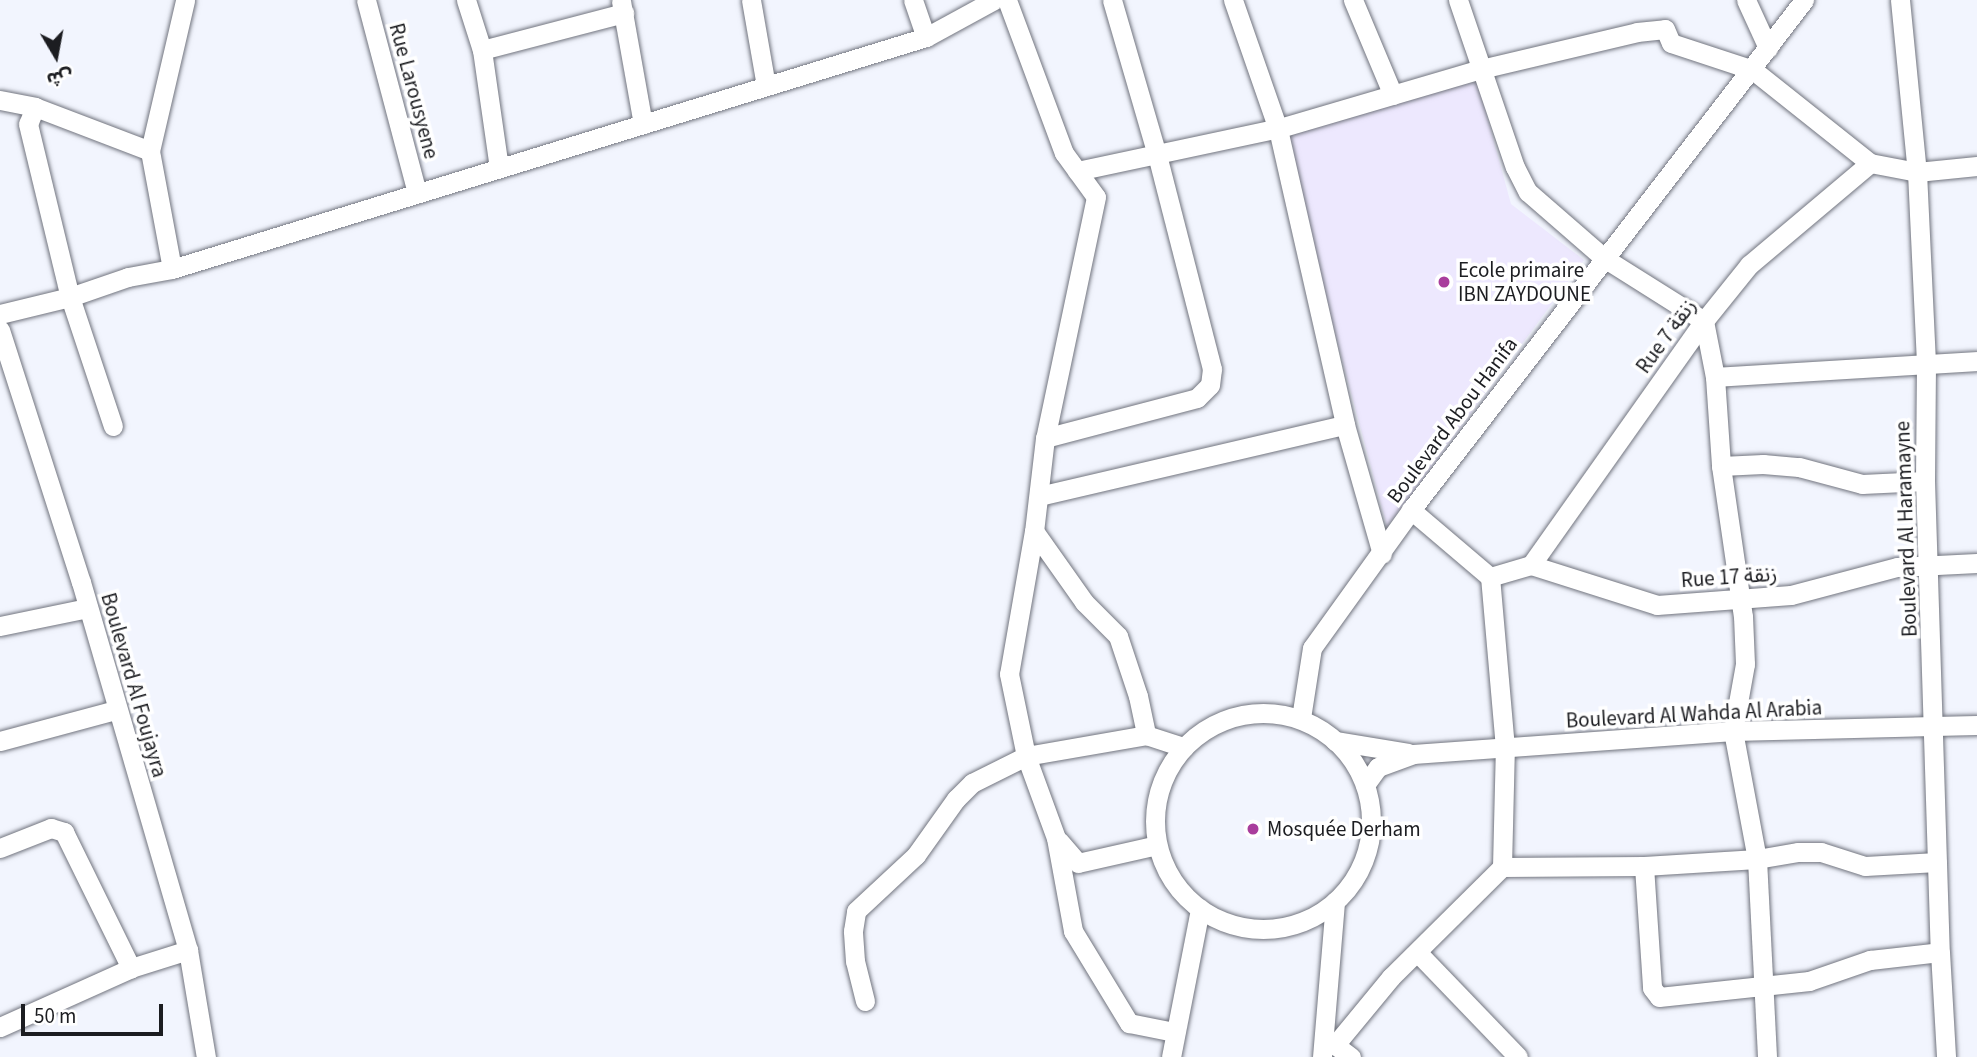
<!DOCTYPE html>
<meta charset="utf-8">
<style>
body{margin:0}
#map{position:relative;width:1977px;height:1057px;overflow:hidden;background:#f2f5fe;font-family:"Source Sans 3","Noto Sans Arabic",sans-serif}
div>[style]{position:absolute}
.education>*{inset:0;background:#ede8fe}
.roads{filter:drop-shadow(0 0 2px #71747e) drop-shadow(0 0 2px #71747e)}
.street>*{height:19px;margin:-9.5px;padding:0 9.5px;transform-origin:9.5px;border-radius:9.5px;background:#fff}
.street>.ring{margin:-9.5px;padding:0;box-sizing:content-box;background:none;border:19px solid #fff;border-radius:50%}
.dots>*{width:19px;height:19px;translate:-50% -50%;box-sizing:border-box;border:4px solid #fff;border-radius:50%}
span{translate:-50% -50%;white-space:nowrap;text-align:center;line-height:1.15;-webkit-text-stroke:7px #fff;paint-order:stroke}
.street-label{font-size:21px;color:#1c1d21}
.poi-label{font-size:21px;color:#1c1d21}
.left{translate:0 -50%;text-align:left}
.north{position:absolute;left:21px;top:21px;width:70px;height:70px;-webkit-text-stroke:5px #fff;paint-order:stroke;rotate:170deg;font-size:19px;font-weight:700;line-height:28px;text-align:center;color:#1c1d21}
.north::after{content:'';display:block;margin:auto;width:24px;height:32px;background:#1c1d21;clip-path:polygon(50% 0,100% 100%,50% 72%,0 100%)}
.scale{position:absolute;left:21px;top:1004px;width:142px;height:32px;box-sizing:border-box;border:4px solid #1c1d21;border-top:0;padding-left:9px;font-size:21px;line-height:24px;white-space:nowrap;color:#1c1d21;-webkit-text-stroke:5px #fff;paint-order:stroke}
</style>
<div id="map">
<div class="education">
<div style="clip-path:polygon(1475px 72px,1511px 204px,1584px 260px,1387px 527px,1280px 128px)"></div>
</div>
<div class="roads">
<div class="street">
<div style="left:366px;top:0;width:200px;rotate:75.2deg"></div>
<div style="left:466px;top:0;width:52px;rotate:72.3deg"></div>
<div style="left:482px;top:50px;width:119px;rotate:81.8deg"></div>
<div style="left:751px;top:0;width:87px;rotate:80.1deg"></div>
<div style="left:913px;top:0;width:39px;rotate:71deg"></div>
<div style="left:1007px;top:0;width:163px;rotate:69.6deg"></div>
<div style="left:1064px;top:153px;width:54px;rotate:54deg"></div>
<div style="left:1096px;top:197px;width:246px;rotate:101.9deg"></div>
<div style="left:1045px;top:438px;width:94px;rotate:96.7deg"></div>
<div style="left:1034px;top:531px;width:145px;rotate:99.9deg"></div>
<div style="left:1009px;top:674px;width:84px;rotate:78.3deg"></div>
<div style="left:1026px;top:756px;width:87px;rotate:69.9deg"></div>
<div style="left:1056px;top:838px;width:95px;rotate:79.6deg"></div>
<div style="left:1073px;top:931px;width:108px;rotate:58.7deg"></div>
<div style="left:1129px;top:1023px;width:46px;rotate:11.3deg"></div>
<div style="left:1233px;top:0;width:137px;rotate:70.8deg"></div>
<div style="left:1278px;top:129px;width:303px;rotate:77.2deg"></div>
<div style="left:1345px;top:425px;width:134px;rotate:74deg"></div>
<div style="left:1353px;top:0;width:103px;rotate:67.2deg"></div>
<div style="left:1458px;top:0;width:176px;rotate:71.2deg"></div>
<div style="left:1515px;top:167px;width:28px;rotate:63deg"></div>
<div style="left:1528px;top:192px;width:101px;rotate:41deg"></div>
<div style="left:1604px;top:258px;width:118px;rotate:32.2deg"></div>
<div style="left:1704px;top:321px;width:57px;rotate:78.9deg"></div>
<div style="left:1715px;top:377px;width:89px;rotate:86.1deg"></div>
<div style="left:1721px;top:466px;width:152px;rotate:81.7deg"></div>
<div style="left:1743px;top:616px;width:48px;rotate:87.6deg"></div>
<div style="left:1745px;top:664px;width:68px;rotate:100.2deg"></div>
<div style="left:1733px;top:731px;width:130px;rotate:79.4deg"></div>
<div style="left:1757px;top:859px;width:198px;rotate:87.1deg"></div>
<div style="left:1746px;top:0;width:53px;rotate:65.4deg"></div>
<div style="left:1900px;top:0;width:173px;rotate:84.4deg"></div>
<div style="left:1917px;top:172px;width:193px;rotate:87.3deg"></div>
<div style="left:1926px;top:365px;width:116px;rotate:90.5deg"></div>
<div style="left:1925px;top:481px;width:471px;rotate:88.2deg"></div>
<div style="left:1940px;top:952px;width:105px;rotate:86.7deg"></div>
<div style="left:621px;top:1px;width:125px;rotate:79.9deg"></div>
<div style="left:482px;top:50px;width:147px;rotate:-14.6deg"></div>
<div style="left:0;top:100px;width:36px;rotate:11deg"></div>
<div style="left:35px;top:107px;width:123px;rotate:20.9deg"></div>
<div style="left:150px;top:151px;width:120px;rotate:79.4deg"></div>
<div style="left:35px;top:107px;width:18px;rotate:112deg"></div>
<div style="left:28px;top:124px;width:178px;rotate:76.4deg"></div>
<div style="left:70px;top:297px;width:136px;rotate:71.6deg"></div>
<div style="left:150px;top:151px;width:155px;rotate:-76.9deg"></div>
<div style="left:1077px;top:171px;width:208px;rotate:-12deg"></div>
<div style="left:1280px;top:128px;width:209px;rotate:-16.4deg"></div>
<div style="left:1481px;top:69px;width:160px;rotate:-13.3deg"></div>
<div style="left:1637px;top:32px;width:28px;rotate:-6deg"></div>
<div style="left:1665px;top:29px;width:15px;rotate:67deg"></div>
<div style="left:1671px;top:43px;width:86px;rotate:18.2deg"></div>
<div style="left:1753px;top:70px;width:149px;rotate:38.5deg"></div>
<div style="left:1870px;top:163px;width:48px;rotate:10.8deg"></div>
<div style="left:1917px;top:172px;width:60px;rotate:-5.7deg"></div>
<div style="left:0;top:314px;width:72px;rotate:-13.7deg"></div>
<div style="left:70px;top:297px;width:61px;rotate:-19deg"></div>
<div style="left:128px;top:277px;width:45px;rotate:-10.3deg"></div>
<div style="left:172px;top:269px;width:789px;rotate:-17.1deg"></div>
<div style="left:926px;top:37px;width:77px;rotate:-28.6deg"></div>
<div style="left:0;top:330px;width:265px;rotate:72.2deg"></div>
<div style="left:81px;top:582px;width:383px;rotate:73.8deg"></div>
<div style="left:188px;top:950px;width:109px;rotate:80.5deg"></div>
<div style="left:1715px;top:377px;width:262px;rotate:-3.5deg"></div>
<div style="left:1045px;top:438px;width:157px;rotate:-14.7deg"></div>
<div style="left:1197px;top:398px;width:18px;rotate:-45deg"></div>
<div style="left:1210px;top:385px;width:16px;rotate:-83deg"></div>
<div style="left:1212px;top:369px;width:221px;rotate:-104.4deg"></div>
<div style="left:1157px;top:155px;width:161px;rotate:-106.2deg"></div>
<div style="left:1721px;top:466px;width:42px;rotate:-2.7deg"></div>
<div style="left:1763px;top:464px;width:36px;rotate:5deg"></div>
<div style="left:1799px;top:467px;width:65px;rotate:15.1deg"></div>
<div style="left:1862px;top:484px;width:63px;rotate:-2.7deg"></div>
<div style="left:1039px;top:496px;width:314px;rotate:-13.1deg"></div>
<div style="left:1034px;top:531px;width:87px;rotate:54.8deg"></div>
<div style="left:1084px;top:602px;width:48px;rotate:45deg"></div>
<div style="left:1118px;top:636px;width:63px;rotate:71.6deg"></div>
<div style="left:1138px;top:696px;width:40px;rotate:78deg"></div>
<div style="left:1531px;top:565px;width:299px;rotate:-54.7deg"></div>
<div style="left:1704px;top:321px;width:72px;rotate:-51.2deg"></div>
<div style="left:1749px;top:265px;width:158px;rotate:-40.1deg"></div>
<div style="left:1490px;top:577px;width:43px;rotate:-16.3deg"></div>
<div style="left:1531px;top:565px;width:132px;rotate:17.6deg"></div>
<div style="left:1657px;top:605px;width:134px;rotate:-4.3deg"></div>
<div style="left:1791px;top:595px;width:110px;rotate:-14.8deg"></div>
<div style="left:1897px;top:567px;width:80px;rotate:-2.9deg"></div>
<div style="left:0;top:626px;width:90px;rotate:-11.6deg"></div>
<div class="ring" style="left:1155px;top:713px;width:197px;height:197px"></div>
<div style="left:1301px;top:718px;width:71px;rotate:-81.1deg"></div>
<div style="left:1312px;top:648px;width:170px;rotate:-54.3deg"></div>
<div style="left:1411px;top:510px;width:644px;rotate:-52.38deg"></div>
<div style="left:0;top:741px;width:120px;rotate:-15deg"></div>
<div style="left:1335px;top:741px;width:74px;rotate:9.3deg"></div>
<div style="left:1365px;top:785px;width:22px;rotate:-54deg"></div>
<div style="left:1378px;top:767px;width:37px;rotate:-20deg"></div>
<div style="left:1413px;top:754px;width:321px;rotate:-4.1deg"></div>
<div style="left:1733px;top:731px;width:244px;rotate:-1.4deg"></div>
<div style="left:1059px;top:841px;width:29px;rotate:49deg"></div>
<div style="left:1078px;top:863px;width:81px;rotate:-12.8deg"></div>
<div style="left:0;top:848px;width:55px;rotate:-21.4deg"></div>
<div style="left:51px;top:828px;width:14px;rotate:17deg"></div>
<div style="left:64px;top:832px;width:152px;rotate:63.8deg"></div>
<div style="left:1644px;top:866px;width:122px;rotate:86.2deg"></div>
<div style="left:1652px;top:988px;width:11px;rotate:52deg"></div>
<div style="left:1659px;top:997px;width:151px;rotate:-6.1deg"></div>
<div style="left:1809px;top:981px;width:65px;rotate:-19deg"></div>
<div style="left:1870px;top:960px;width:70px;rotate:-6.5deg"></div>
<div style="left:1502px;top:867px;width:142px;rotate:-0.4deg"></div>
<div style="left:1644px;top:866px;width:113px;rotate:-3.5deg"></div>
<div style="left:1757px;top:859px;width:42px;rotate:-9.7deg"></div>
<div style="left:1798px;top:852px;width:23px"></div>
<div style="left:1821px;top:852px;width:46px;rotate:17.7deg"></div>
<div style="left:1865px;top:866px;width:72px;rotate:-3.2deg"></div>
<div style="left:1418px;top:953px;width:144px;rotate:46.1deg"></div>
<div style="left:865px;top:1001px;width:41px;rotate:-104deg"></div>
<div style="left:855px;top:961px;width:30px;rotate:-94deg"></div>
<div style="left:853px;top:931px;width:20px;rotate:-81deg"></div>
<div style="left:856px;top:911px;width:82px;rotate:-43deg"></div>
<div style="left:916px;top:855px;width:69px;rotate:-54.5deg"></div>
<div style="left:956px;top:799px;width:23px;rotate:-45deg"></div>
<div style="left:972px;top:783px;width:60px;rotate:-26.6deg"></div>
<div style="left:1026px;top:756px;width:122px;rotate:-9.9deg"></div>
<div style="left:1146px;top:735px;width:40px;rotate:18deg"></div>
<div style="left:0;top:1027px;width:144px;rotate:-24.2deg"></div>
<div style="left:131px;top:968px;width:60px;rotate:-17.5deg"></div>
<div style="left:1325px;top:1044px;width:10px;rotate:6deg"></div>
<div style="left:1335px;top:1045px;width:20px;rotate:37deg"></div>
<div style="left:1335px;top:1045px;width:88px;rotate:-50.5deg"></div>
<div style="left:1391px;top:977px;width:156px;rotate:-44.7deg"></div>
<div style="left:1502px;top:867px;width:119px;rotate:-88.6deg"></div>
<div style="left:1505px;top:748px;width:172px;rotate:-95deg"></div>
<div style="left:1490px;top:577px;width:104px;rotate:-139.7deg"></div>
<div style="left:1171px;top:1057px;width:151px;rotate:-78.9deg"></div>
<div style="left:1322px;top:1057px;width:156px;rotate:-85.2deg"></div>
</div>
</div>
<div class="dots">
<div style="left:1444px;top:282px;background:#a93d9c"></div>
<div style="left:1253px;top:829px;background:#a93d9c"></div>
</div>
<div class="street-label">
<span style="left:414px;top:91px;rotate:75deg">Rue Larousyene</span>
<span style="left:1666px;top:336px;rotate:-54deg">Rue 7 زنقة</span>
<span style="left:1452px;top:420px;rotate:-53deg">Boulevard Abou Hanifa</span>
<span style="left:1906px;top:529px;rotate:-92deg">Boulevard Al Haramayne</span>
<span style="left:1729px;top:577px;rotate:-4deg">Rue 17 زنقة</span>
<span style="left:134px;top:685px;rotate:74deg">Boulevard Al Foujayra</span>
<span style="left:1694px;top:714px;rotate:-3deg">Boulevard Al Wahda Al Arabia</span>
</div>
<div class="poi-label">
<span class="left" style="left:1458px;top:282px">Ecole primaire<br>IBN ZAYDOUNE</span>
<span class="left" style="left:1267px;top:829px">Mosquée Derham</span>
</div>
<div class="north">ش</div>
<div class="scale">50 m</div>
</div>
